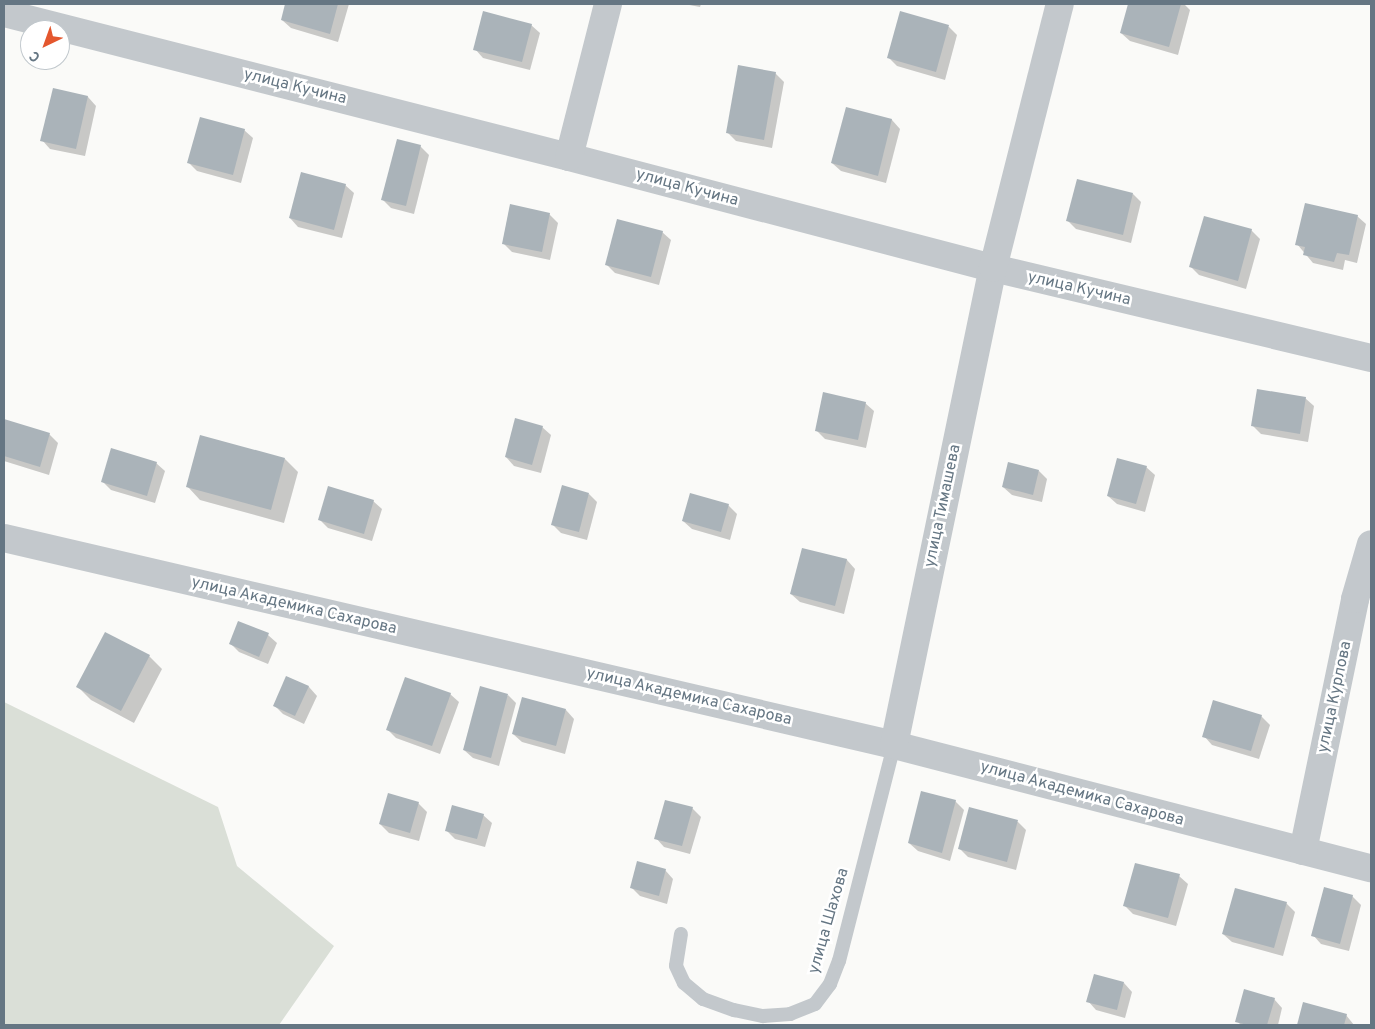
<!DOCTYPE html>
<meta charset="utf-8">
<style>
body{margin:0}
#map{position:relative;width:1375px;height:1029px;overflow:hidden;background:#fafaf8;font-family:Overpass,sans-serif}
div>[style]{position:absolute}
.green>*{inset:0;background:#dadfd7}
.shadow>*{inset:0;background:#0003}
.building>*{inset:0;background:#aab3b9}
.service>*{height:14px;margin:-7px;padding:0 7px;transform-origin:7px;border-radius:7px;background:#c3c8cc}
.minor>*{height:28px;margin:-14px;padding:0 14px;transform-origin:14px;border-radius:14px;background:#c3c8cc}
span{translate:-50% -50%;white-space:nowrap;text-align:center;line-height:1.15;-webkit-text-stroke:5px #fff;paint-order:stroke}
.street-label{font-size:16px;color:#657683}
.frame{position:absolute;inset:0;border:5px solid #657683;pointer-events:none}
.north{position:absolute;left:20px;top:20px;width:50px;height:50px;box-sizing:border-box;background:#fff;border:1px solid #c1c8cd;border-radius:50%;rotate:222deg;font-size:14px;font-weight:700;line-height:20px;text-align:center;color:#657683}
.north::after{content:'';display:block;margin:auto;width:18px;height:22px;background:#e4572e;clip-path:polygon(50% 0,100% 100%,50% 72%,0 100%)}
</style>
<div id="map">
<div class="green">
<div style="clip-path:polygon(4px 702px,218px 807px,237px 866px,334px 946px,279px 1025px,4px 1025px)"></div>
</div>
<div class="shadow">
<div style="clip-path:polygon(287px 4px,349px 4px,338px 42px,291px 28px,282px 20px)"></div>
<div style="clip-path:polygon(684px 4px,701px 4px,700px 7px)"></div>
<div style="clip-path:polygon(1130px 4px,1184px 4px,1190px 10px,1178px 55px,1130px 41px,1121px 33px)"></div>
<div style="clip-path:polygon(901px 13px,949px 27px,957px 35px,945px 80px,897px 66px,888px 57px)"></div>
<div style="clip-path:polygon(531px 25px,540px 33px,530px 70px,483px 58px,475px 49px)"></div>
<div style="clip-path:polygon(775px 73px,784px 82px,772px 148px,736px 141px,728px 133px)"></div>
<div style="clip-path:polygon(54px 89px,88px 97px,96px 106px,85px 156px,50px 149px,42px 140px)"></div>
<div style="clip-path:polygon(847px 108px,892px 120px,900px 129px,886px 183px,841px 171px,832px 163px)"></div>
<div style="clip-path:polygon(244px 130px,253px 138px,241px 183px,197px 171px,189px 163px)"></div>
<div style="clip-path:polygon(420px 146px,429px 155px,414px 214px,391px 208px,382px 199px)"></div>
<div style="clip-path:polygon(345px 185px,354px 193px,342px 238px,298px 227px,290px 218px)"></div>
<div style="clip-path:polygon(1133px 194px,1141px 202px,1131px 243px,1076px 229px,1068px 221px)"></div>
<div style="clip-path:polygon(549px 214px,558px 223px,550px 260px,512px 252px,503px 243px)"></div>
<div style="clip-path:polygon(1357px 216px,1366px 224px,1357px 263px,1345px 260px,1343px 270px,1313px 263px,1297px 244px)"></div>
<div style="clip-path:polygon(1251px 230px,1260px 239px,1246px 289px,1199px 275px,1191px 267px)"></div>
<div style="clip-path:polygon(662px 232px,671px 240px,659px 285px,615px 273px,607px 265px)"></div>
<div style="clip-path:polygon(1305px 398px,1314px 406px,1308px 442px,1261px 434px,1252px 425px)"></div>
<div style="clip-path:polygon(865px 403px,874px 411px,866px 448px,825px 439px,816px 430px)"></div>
<div style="clip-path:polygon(5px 421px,49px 434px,58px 443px,49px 475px,4px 461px)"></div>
<div style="clip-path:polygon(542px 427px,551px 435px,541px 473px,514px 466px,506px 457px)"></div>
<div style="clip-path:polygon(285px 459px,298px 472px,284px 523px,200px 500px,188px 487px)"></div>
<div style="clip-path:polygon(156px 463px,165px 471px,155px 503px,111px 490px,103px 482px)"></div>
<div style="clip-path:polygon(1146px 467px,1155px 475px,1145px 512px,1117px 504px,1108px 496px)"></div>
<div style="clip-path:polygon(1039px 471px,1047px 479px,1042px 502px,1012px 495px,1003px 487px)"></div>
<div style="clip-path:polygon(589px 494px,597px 502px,587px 540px,561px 533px,552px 524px)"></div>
<div style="clip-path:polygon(373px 501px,382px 509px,372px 541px,328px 528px,320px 520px)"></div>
<div style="clip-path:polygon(728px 505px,737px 514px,730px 540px,692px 529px,683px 521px)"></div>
<div style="clip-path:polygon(803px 549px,847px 560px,855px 569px,844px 614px,800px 602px,791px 594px)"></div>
<div style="clip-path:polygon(268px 635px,277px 643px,268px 664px,239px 652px,230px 643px)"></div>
<div style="clip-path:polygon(149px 656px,162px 669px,134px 723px,91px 700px,78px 687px)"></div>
<div style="clip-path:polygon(287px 677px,309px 687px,317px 696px,304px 724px,283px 714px,274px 705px)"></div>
<div style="clip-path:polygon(450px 694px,459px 702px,440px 754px,396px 738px,388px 730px)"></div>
<div style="clip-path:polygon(508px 695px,516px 703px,499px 766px,473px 758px,464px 750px)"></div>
<div style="clip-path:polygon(566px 710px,574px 719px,565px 754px,522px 742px,513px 734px)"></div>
<div style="clip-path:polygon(1261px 716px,1270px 725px,1259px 759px,1212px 745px,1204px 736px)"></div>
<div style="clip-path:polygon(955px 801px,964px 810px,950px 861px,918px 851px,909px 843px)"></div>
<div style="clip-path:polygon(418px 803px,427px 812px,419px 841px,389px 833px,380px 824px)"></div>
<div style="clip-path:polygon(692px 808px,701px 817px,690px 854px,664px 847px,656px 838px)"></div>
<div style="clip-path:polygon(970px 809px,1018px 822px,1026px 830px,1016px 870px,968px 857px,960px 849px)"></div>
<div style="clip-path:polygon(483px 815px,492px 823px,485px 847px,455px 839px,446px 830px)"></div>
<div style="clip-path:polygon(665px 870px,673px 879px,667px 904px,640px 896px,631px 887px)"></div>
<div style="clip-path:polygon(1179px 876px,1188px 884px,1176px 926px,1133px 914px,1125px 906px)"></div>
<div style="clip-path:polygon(1352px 896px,1361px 905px,1349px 951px,1321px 944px,1313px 935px)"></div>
<div style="clip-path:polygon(1286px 903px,1295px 912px,1283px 956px,1232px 942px,1223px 934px)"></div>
<div style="clip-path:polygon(1124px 983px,1132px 992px,1125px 1018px,1096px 1010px,1088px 1001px)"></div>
<div style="clip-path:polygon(1274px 999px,1282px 1008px,1278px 1025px,1241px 1025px,1237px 1021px)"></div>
<div style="clip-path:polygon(1304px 1003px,1346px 1015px,1354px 1025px,1298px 1025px)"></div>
</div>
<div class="building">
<div style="clip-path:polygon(285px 4px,338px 4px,330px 34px,281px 20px)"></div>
<div style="clip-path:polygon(1128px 4px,1181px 4px,1169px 47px,1120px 33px)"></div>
<div style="clip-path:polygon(483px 11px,532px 24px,522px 62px,473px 50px)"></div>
<div style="clip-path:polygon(900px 11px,949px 25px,936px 72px,887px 58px)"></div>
<div style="clip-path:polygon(738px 65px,776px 72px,764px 140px,726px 133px)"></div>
<div style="clip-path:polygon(53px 88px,88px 96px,76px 149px,40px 141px)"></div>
<div style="clip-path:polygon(846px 107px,892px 119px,878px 176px,831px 163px)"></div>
<div style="clip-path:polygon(200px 117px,245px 129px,233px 175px,187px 163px)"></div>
<div style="clip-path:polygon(397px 139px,421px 145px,406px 206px,381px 200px)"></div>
<div style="clip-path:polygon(301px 172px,346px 184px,334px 230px,289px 218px)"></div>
<div style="clip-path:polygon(1077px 179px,1133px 193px,1123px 235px,1066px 221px)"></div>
<div style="clip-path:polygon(1305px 203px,1358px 215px,1349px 255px,1337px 253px,1334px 262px,1303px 255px,1305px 247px,1295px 245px)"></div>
<div style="clip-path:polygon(510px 204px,550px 213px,542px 252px,502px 244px)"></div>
<div style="clip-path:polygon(1204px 216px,1252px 229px,1238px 281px,1189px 267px)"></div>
<div style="clip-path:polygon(617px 219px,663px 231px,651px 277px,605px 265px)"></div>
<div style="clip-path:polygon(1257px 389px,1306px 397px,1300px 434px,1251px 426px)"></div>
<div style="clip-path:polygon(823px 392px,866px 402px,858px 440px,815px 431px)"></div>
<div style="clip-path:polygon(515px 418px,543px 426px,532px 465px,505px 457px)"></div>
<div style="clip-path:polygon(4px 419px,50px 433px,40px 467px,4px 456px)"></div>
<div style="clip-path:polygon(200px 435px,285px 458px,271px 510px,186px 487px)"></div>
<div style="clip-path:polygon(111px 448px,157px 462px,147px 496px,101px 482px)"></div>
<div style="clip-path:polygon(1117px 458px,1147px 466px,1136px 504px,1107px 496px)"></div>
<div style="clip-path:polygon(1008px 462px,1039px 470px,1033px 495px,1002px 487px)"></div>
<div style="clip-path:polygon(562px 485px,589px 493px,579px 532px,551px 525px)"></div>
<div style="clip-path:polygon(328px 486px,374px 500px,364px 534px,318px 520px)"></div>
<div style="clip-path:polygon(690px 493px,729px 504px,721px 532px,682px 521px)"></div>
<div style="clip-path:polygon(802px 548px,847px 559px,835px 606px,790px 594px)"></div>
<div style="clip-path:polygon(238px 621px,269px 633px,259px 657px,229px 644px)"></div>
<div style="clip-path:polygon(105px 632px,150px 655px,121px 711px,76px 687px)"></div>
<div style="clip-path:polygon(286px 676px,309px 686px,295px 716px,273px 706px)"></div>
<div style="clip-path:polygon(405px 677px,451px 693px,432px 746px,386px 730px)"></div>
<div style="clip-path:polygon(480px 686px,508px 694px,491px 758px,463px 750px)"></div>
<div style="clip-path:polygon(522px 697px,566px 709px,556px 746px,512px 734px)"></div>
<div style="clip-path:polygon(1213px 700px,1262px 715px,1251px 751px,1202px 737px)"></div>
<div style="clip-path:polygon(921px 791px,956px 800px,942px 853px,908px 843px)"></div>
<div style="clip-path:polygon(388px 793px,419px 802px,410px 833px,379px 824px)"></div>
<div style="clip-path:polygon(665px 800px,693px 807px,682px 846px,654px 839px)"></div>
<div style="clip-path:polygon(452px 805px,484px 814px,477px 839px,445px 831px)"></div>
<div style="clip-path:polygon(969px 807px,1018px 820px,1007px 862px,958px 849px)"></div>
<div style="clip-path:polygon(637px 861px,666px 869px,659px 896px,630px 888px)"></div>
<div style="clip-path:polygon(1135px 863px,1180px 874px,1168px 918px,1123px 906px)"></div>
<div style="clip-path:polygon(1324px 887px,1353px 895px,1340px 944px,1311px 936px)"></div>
<div style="clip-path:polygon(1235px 888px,1287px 902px,1274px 948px,1222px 934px)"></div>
<div style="clip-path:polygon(1094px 974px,1124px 982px,1117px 1010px,1086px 1002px)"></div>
<div style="clip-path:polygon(1244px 989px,1275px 998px,1267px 1025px,1248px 1025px,1235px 1022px)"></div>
<div style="clip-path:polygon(1303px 1002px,1347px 1014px,1344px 1025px,1297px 1025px)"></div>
</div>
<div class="service">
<div style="left:681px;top:934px;width:32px;rotate:99deg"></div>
<div style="left:676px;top:966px;width:19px;rotate:65deg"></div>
<div style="left:684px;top:983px;width:25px;rotate:40deg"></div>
<div style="left:703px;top:999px;width:33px;rotate:20deg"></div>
<div style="left:734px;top:1010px;width:30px;rotate:12deg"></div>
<div style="left:763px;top:1016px;width:27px;rotate:-4deg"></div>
<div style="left:790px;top:1014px;width:27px;rotate:-22deg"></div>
<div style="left:815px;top:1004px;width:25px;rotate:-53deg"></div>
<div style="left:830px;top:984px;width:25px;rotate:-69deg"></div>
<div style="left:839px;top:961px;width:223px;rotate:-75.7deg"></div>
</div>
<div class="minor">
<div style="left:4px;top:13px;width:583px;rotate:14.3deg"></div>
<div style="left:569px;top:157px;width:438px;rotate:14.7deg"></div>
<div style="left:993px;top:268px;width:389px;rotate:13.4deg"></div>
<div style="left:569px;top:157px;width:158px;rotate:-75.7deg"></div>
<div style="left:4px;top:538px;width:914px;rotate:13.09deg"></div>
<div style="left:894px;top:745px;width:493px;rotate:14.5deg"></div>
<div style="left:894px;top:745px;width:487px;rotate:-78.3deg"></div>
<div style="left:993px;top:268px;width:272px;rotate:-75.8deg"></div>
<div style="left:1303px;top:851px;width:257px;rotate:-78.3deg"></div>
<div style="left:1355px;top:599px;width:57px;rotate:-73.8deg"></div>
</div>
<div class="street-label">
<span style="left:295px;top:87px;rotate:14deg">улица Кучина</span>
<span style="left:687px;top:188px;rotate:15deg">улица Кучина</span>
<span style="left:1079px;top:289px;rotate:13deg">улица Кучина</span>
<span style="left:943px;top:506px;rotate:-78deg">улица Тимашева</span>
<span style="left:294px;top:606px;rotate:13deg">улица Академика Сахарова</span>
<span style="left:689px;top:697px;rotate:13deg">улица Академика Сахарова</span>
<span style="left:1335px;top:697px;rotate:-78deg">улица Курлова</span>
<span style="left:1082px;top:794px;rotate:15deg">улица Академика Сахарова</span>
<span style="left:829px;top:921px;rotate:-74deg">улица Шахова</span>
</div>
<div class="frame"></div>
<div class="north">С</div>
</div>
